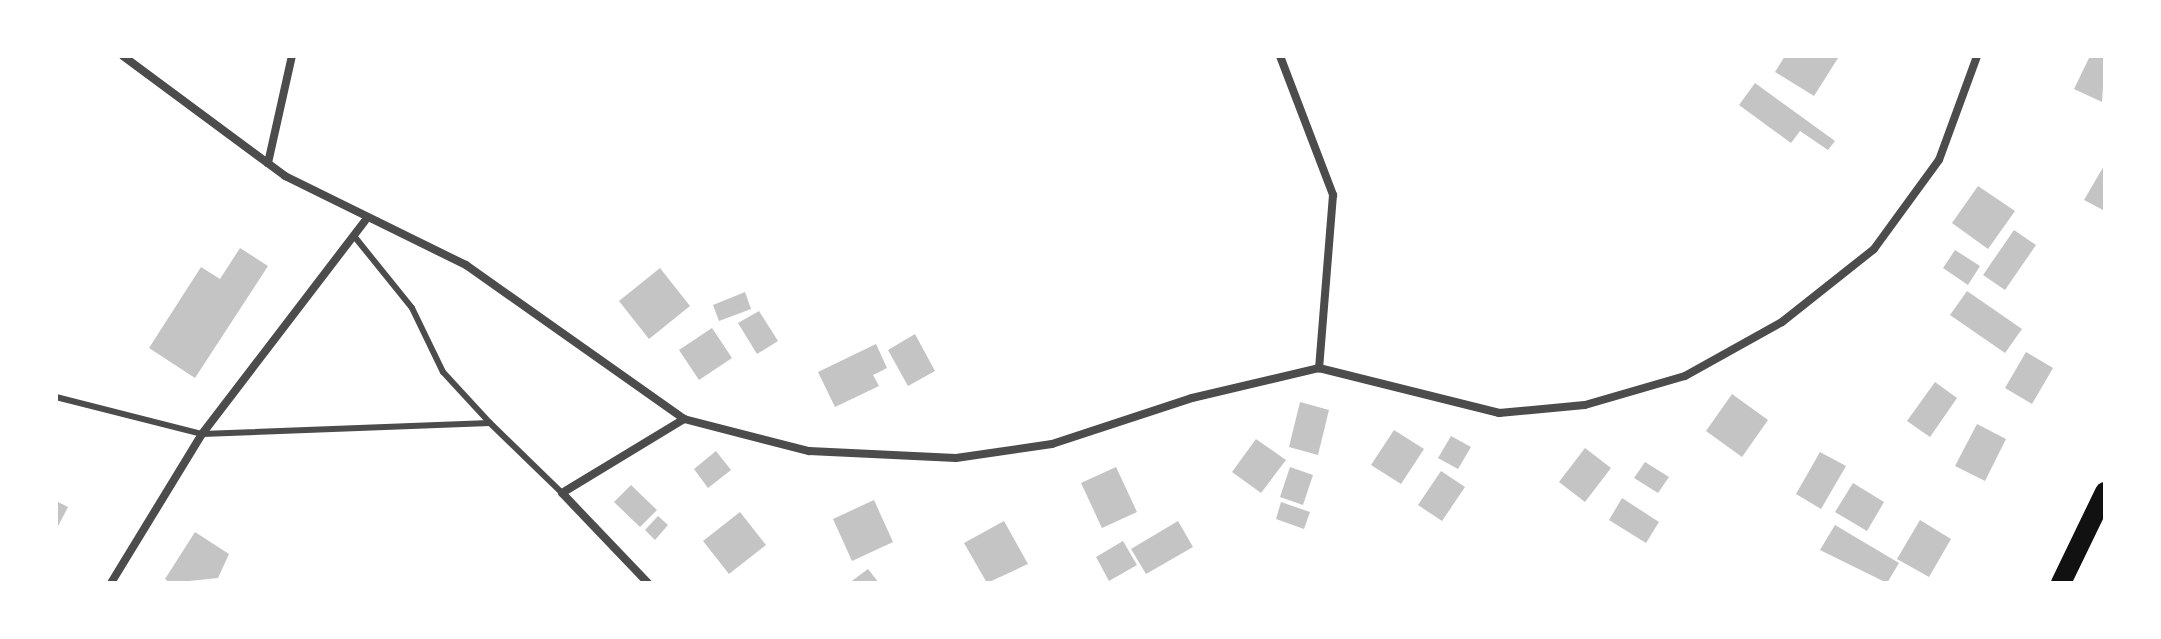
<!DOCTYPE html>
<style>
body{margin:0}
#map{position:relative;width:2161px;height:639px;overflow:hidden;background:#fff;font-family:"Source Serif 4",serif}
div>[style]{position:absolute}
.building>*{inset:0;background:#c4c4c4}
.service>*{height:6px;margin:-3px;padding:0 3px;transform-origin:3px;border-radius:3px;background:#4c4c4c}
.minor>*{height:8px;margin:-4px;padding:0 4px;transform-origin:4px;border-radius:4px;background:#4c4c4c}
.primary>*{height:20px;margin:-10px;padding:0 10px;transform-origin:10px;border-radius:10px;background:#111}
span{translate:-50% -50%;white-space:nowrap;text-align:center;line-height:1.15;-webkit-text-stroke:8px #fff;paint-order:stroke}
.frame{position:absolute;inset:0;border:58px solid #fff;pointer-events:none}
</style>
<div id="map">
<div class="building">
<div style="clip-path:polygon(1785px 56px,1835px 56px,1838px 58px,1814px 96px,1775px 72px)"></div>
<div style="clip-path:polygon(2090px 56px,2105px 56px,2102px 102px,2074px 89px)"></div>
<div style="clip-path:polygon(1755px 83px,1835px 141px,1828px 150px,1800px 131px,1791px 143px,1739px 105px)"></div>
<div style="clip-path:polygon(2105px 164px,2105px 211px,2084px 200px)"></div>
<div style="clip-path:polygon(1978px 186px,2015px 211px,1988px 249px,1952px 223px)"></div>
<div style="clip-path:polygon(2014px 230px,2036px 245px,2005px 290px,1983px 275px)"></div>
<div style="clip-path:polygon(240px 248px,268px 266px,195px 378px,149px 348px,201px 267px,220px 279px)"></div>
<div style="clip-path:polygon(1955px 250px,1980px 266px,1968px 285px,1943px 268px)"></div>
<div style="clip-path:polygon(660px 268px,690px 306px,649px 339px,619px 301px)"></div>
<div style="clip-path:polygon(1967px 291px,2022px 329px,2005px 353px,1950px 315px)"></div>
<div style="clip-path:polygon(745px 292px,751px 309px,719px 321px,713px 305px)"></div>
<div style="clip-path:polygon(759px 311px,778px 341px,757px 354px,738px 323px)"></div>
<div style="clip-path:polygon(712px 328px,732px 358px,699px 380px,679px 350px)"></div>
<div style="clip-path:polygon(915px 334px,935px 371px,908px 386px,888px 350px)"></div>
<div style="clip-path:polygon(876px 344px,887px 368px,873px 375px,879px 386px,835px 407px,818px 372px)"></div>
<div style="clip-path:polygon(2026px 352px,2053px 368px,2032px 404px,2005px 388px)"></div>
<div style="clip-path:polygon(1935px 382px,1957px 398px,1930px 437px,1907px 421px)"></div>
<div style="clip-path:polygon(1732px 394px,1768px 420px,1742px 457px,1706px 431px)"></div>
<div style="clip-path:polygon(1300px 402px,1329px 410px,1318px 455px,1289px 447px)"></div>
<div style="clip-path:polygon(1977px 424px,2006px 439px,1985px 481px,1955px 466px)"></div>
<div style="clip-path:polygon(1394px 430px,1424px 449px,1401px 484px,1371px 465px)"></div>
<div style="clip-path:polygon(1451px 436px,1471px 447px,1458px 469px,1438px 458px)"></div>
<div style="clip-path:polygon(1256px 439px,1286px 460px,1261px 493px,1232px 472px)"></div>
<div style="clip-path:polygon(1585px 448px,1611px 468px,1585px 502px,1559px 482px)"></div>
<div style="clip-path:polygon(716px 451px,731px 470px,708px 488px,694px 469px)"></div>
<div style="clip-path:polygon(1820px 452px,1846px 466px,1821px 509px,1796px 494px)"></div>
<div style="clip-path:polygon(1645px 462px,1669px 477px,1658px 493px,1634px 478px)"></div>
<div style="clip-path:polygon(1116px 467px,1137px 512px,1102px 528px,1081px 483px)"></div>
<div style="clip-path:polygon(1290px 467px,1313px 475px,1303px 505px,1280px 497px)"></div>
<div style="clip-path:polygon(1441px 471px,1465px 487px,1442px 521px,1418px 505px)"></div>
<div style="clip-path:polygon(1853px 483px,1884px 502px,1867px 531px,1835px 512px)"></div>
<div style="clip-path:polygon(631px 485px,657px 510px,640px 527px,614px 502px)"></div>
<div style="clip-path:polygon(1622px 498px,1659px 522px,1646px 543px,1609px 520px)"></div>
<div style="clip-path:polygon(874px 500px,893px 542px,852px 561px,833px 519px)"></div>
<div style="clip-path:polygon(56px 501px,68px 507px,56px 530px)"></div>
<div style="clip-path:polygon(1281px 502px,1310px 512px,1304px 529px,1276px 519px)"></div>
<div style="clip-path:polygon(740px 512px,766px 545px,729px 574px,703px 541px)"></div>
<div style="clip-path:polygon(658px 516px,668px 525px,655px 540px,645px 530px)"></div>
<div style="clip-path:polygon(1920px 520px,1951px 539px,1929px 577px,1897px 559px)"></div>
<div style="clip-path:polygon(1004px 521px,1028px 564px,987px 583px,964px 543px)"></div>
<div style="clip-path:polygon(1178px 521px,1193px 547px,1146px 574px,1131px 549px)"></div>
<div style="clip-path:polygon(1835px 525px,1899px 563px,1887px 583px,1820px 550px)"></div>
<div style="clip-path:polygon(195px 532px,229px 554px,218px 578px,170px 583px,165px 579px)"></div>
<div style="clip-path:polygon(1123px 541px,1137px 565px,1109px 581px,1096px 557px)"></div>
<div style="clip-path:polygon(868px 569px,879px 583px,849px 583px)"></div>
</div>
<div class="service">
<div style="left:354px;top:236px;width:92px;rotate:51.1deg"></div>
<div style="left:412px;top:308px;width:71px;rotate:64.2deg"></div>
<div style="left:443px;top:372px;width:69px;rotate:47.3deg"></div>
<div style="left:56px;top:397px;width:151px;rotate:14.2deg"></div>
<div style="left:202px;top:434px;width:288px;rotate:-2.2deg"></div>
<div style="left:490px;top:423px;width:100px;rotate:44.2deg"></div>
</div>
<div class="minor">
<div style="left:123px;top:56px;width:202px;rotate:36.5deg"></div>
<div style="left:285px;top:176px;width:202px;rotate:26.2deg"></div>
<div style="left:466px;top:265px;width:267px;rotate:35.2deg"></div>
<div style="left:684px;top:419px;width:129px;rotate:14.4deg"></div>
<div style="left:809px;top:451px;width:147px;rotate:2.7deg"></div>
<div style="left:956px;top:458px;width:97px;rotate:-8.3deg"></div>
<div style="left:1052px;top:444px;width:147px;rotate:-18.2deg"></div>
<div style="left:1192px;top:398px;width:130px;rotate:-13.3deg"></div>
<div style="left:1319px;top:368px;width:186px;rotate:14deg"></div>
<div style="left:1499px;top:413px;width:86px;rotate:-5.3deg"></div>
<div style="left:1585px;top:405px;width:104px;rotate:-16.2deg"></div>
<div style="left:1685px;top:376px;width:111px;rotate:-29.1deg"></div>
<div style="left:1782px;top:322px;width:117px;rotate:-38.4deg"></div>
<div style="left:1874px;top:249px;width:110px;rotate:-53.9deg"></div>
<div style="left:1939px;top:160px;width:111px;rotate:-69.9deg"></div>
<div style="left:1280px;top:56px;width:149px;rotate:69.1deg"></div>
<div style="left:1333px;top:195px;width:174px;rotate:94.6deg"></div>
<div style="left:268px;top:163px;width:110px;rotate:-77.4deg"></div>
<div style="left:111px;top:583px;width:175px;rotate:-58.6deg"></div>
<div style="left:202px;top:434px;width:268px;rotate:-52.6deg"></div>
<div style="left:648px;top:583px;width:124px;rotate:-133.7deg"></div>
<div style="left:562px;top:493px;width:143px;rotate:-31.2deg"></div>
</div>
<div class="primary">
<div style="left:2061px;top:583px;width:101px;rotate:-64.2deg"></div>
</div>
<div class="frame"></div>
</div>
